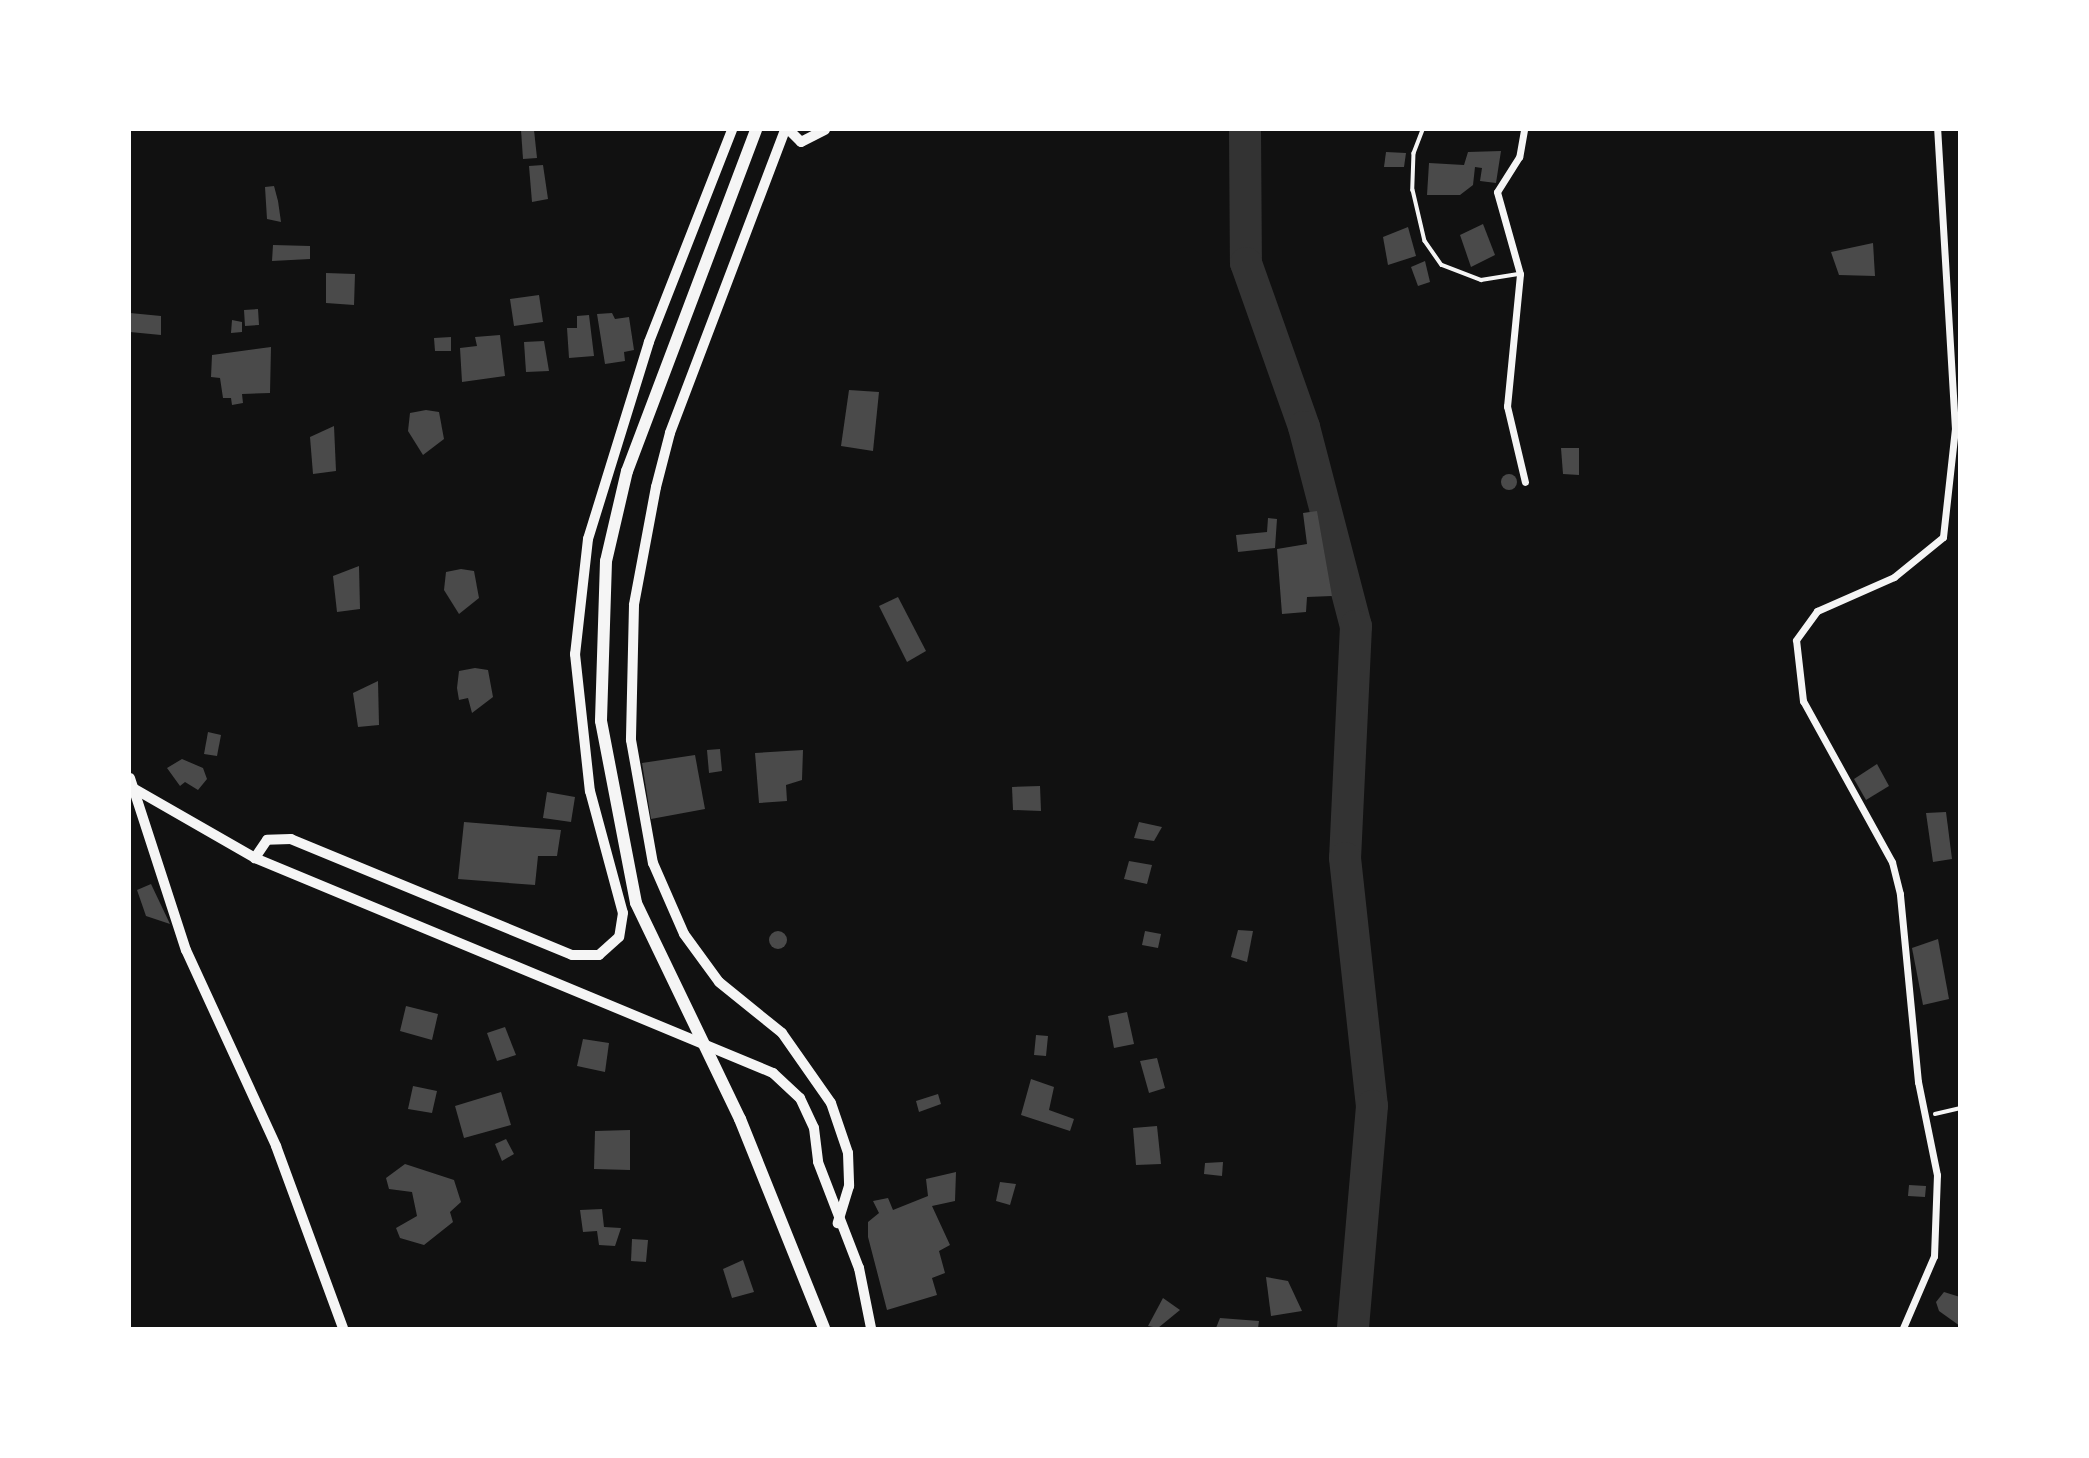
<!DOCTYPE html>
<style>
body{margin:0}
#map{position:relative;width:2089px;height:1458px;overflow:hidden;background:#111;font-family:Karla,sans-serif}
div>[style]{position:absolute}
.river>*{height:32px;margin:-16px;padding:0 16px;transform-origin:16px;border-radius:16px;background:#333}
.building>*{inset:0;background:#4a4a4a}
.round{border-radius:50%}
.path>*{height:3.5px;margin:-1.75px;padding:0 1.75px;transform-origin:1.75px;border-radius:1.75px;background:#f5f5f5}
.service>*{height:3.5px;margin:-1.75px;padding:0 1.75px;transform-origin:1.75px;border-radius:1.75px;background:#f5f5f5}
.minor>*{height:7px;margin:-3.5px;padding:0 3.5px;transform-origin:3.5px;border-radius:3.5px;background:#f5f5f5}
.tertiary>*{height:10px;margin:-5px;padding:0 5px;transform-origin:5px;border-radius:5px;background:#f5f5f5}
.secondary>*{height:10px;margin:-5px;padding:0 5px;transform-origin:5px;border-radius:5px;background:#f5f5f5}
.primary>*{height:12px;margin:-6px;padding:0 6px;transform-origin:6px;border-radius:6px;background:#f5f5f5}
span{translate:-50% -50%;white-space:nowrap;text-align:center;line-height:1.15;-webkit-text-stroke:5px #fff;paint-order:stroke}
.frame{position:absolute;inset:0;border:131px solid #fff;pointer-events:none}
</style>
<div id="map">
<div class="river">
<div style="left:1245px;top:130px;width:133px;rotate:89.6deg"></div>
<div style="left:1246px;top:263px;width:174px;rotate:70.5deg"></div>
<div style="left:1304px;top:427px;width:206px;rotate:75.4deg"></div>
<div style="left:1356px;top:626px;width:232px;rotate:92.7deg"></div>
<div style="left:1345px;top:858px;width:249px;rotate:83.8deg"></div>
<div style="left:1372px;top:1106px;width:223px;rotate:94.9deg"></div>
</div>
<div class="building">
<div style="clip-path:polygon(521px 130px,534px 130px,537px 158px,523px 159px)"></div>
<div style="clip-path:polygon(1501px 151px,1496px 183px,1480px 181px,1482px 168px,1475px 167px,1473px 185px,1460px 195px,1427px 195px,1429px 163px,1464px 165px,1468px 152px)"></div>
<div style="clip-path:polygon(1386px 152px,1406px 153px,1404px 167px,1384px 167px)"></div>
<div style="clip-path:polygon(543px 165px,548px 199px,532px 202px,529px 166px)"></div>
<div style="clip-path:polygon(274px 186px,278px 201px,281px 222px,267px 219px,265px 187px)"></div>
<div style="clip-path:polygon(1483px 224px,1495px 255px,1471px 267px,1460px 235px)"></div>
<div style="clip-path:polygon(1408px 227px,1416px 256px,1388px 265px,1383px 237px)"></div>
<div style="clip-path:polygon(1873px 243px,1875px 276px,1839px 275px,1831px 252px)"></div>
<div style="clip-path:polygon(273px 245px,310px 246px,310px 259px,272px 261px)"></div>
<div style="clip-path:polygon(1425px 261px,1430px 282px,1418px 286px,1411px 267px)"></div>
<div style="clip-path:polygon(326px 273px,355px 274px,354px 305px,326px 303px)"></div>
<div style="clip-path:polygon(539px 295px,543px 322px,514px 326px,510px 299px)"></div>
<div style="clip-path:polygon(258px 309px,259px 325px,245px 326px,244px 310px)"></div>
<div style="clip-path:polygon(130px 313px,161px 316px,161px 335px,130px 332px)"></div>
<div style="clip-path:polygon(612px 313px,615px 319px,629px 317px,634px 350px,624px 352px,625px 361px,605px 364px,597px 314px)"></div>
<div style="clip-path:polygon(589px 315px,594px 356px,569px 358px,567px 328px,577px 328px,577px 316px)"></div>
<div style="clip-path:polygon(232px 320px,242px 322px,242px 332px,231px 333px)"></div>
<div style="clip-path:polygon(500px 335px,505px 376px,462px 382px,460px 348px,477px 346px,475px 337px)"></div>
<div style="clip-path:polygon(451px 337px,451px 351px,435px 351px,434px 338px)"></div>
<div style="clip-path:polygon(544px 341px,549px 371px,526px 372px,524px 342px)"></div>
<div style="clip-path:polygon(271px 347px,270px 393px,242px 394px,243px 403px,232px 405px,231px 398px,223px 398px,220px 378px,211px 377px,212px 355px)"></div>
<div style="clip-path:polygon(849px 390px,879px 392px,873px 451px,841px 446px)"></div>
<div style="clip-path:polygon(426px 410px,439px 412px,444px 439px,423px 455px,408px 431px,410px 413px)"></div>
<div style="clip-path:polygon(334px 426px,336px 471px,313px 474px,310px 437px)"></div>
<div style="clip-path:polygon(1561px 448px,1579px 448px,1579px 475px,1563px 474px)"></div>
<div class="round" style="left:1501px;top:474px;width:16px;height:16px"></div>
<div style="clip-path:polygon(1317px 511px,1332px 596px,1307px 597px,1306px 612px,1282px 614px,1277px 549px,1307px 544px,1303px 513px)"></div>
<div style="clip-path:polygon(1268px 518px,1277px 519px,1275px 548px,1238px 552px,1236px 535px,1267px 532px)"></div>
<div style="clip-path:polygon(359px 566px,360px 609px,337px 612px,333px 576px)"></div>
<div style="clip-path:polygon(461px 569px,474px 571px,479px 598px,459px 614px,444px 590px,446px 572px)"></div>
<div style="clip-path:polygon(898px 597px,926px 651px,907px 662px,879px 606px)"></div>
<div style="clip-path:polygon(475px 668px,488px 670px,493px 697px,472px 713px,468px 698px,459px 700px,457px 688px,459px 671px)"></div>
<div style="clip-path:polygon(378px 681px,379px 725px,358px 727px,353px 693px)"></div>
<div style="clip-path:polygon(208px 732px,221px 735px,217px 756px,204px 754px)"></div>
<div style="clip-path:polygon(720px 749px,722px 771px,709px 773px,707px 750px)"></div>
<div style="clip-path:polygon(803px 750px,802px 780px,786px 785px,787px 801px,759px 803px,755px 753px)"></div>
<div style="clip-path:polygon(695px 755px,705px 809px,651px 819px,642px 763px)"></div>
<div style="clip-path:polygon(182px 759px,203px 768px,207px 779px,198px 790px,185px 782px,180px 786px,167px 768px)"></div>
<div style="clip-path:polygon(1877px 764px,1889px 786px,1866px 800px,1854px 779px)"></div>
<div style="clip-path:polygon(1040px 786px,1041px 811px,1013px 810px,1012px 787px)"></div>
<div style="clip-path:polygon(547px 792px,575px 797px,571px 822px,543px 818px)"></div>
<div style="clip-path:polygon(1946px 812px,1952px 859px,1933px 862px,1926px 813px)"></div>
<div style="clip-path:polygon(464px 822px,561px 830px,557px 856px,538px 856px,535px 885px,458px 879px)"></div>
<div style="clip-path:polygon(1139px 822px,1162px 827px,1154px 841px,1134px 838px)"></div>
<div style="clip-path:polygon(1129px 861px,1152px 865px,1147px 884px,1124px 879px)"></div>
<div style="clip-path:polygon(151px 884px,170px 924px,146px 916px,137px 890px)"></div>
<div style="clip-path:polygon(1238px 930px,1253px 931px,1247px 962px,1231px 957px)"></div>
<div style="clip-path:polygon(1145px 931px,1161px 934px,1158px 948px,1142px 945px)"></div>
<div class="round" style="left:769px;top:931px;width:18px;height:18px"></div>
<div style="clip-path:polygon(1938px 939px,1949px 999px,1923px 1005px,1912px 948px)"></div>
<div style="clip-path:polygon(406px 1006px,438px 1014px,432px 1040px,400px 1031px)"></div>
<div style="clip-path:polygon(1127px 1012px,1134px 1044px,1114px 1048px,1108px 1016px)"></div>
<div style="clip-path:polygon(505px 1027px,516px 1055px,497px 1061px,487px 1033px)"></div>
<div style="clip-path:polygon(1036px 1035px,1048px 1036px,1046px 1056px,1034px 1055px)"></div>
<div style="clip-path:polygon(583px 1039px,609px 1043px,605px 1072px,577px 1066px)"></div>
<div style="clip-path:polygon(1157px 1058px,1165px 1088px,1149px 1093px,1140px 1061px)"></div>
<div style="clip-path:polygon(1031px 1079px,1054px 1087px,1049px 1110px,1074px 1119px,1070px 1131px,1021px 1115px)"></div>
<div style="clip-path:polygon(413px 1086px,437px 1091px,432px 1113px,408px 1109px)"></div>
<div style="clip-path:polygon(501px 1092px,511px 1125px,464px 1138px,455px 1106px)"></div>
<div style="clip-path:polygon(938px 1094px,941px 1104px,919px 1112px,916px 1101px)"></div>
<div style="clip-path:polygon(1157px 1126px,1161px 1164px,1136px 1165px,1133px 1128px)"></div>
<div style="clip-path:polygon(630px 1130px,630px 1170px,594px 1169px,595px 1131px)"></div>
<div style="clip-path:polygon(506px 1139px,514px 1154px,502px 1161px,495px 1144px)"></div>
<div style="clip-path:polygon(1223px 1162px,1222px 1176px,1204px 1174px,1205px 1163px)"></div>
<div style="clip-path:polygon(405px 1164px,454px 1180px,461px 1202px,450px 1212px,453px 1222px,424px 1245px,400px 1238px,396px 1228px,417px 1216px,412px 1192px,389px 1189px,386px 1178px)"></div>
<div style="clip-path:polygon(956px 1172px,955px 1201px,932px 1206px,950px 1245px,939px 1251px,945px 1273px,932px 1278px,937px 1295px,887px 1310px,868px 1237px,868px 1222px,879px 1213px,873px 1201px,888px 1198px,893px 1210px,928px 1196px,926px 1179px)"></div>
<div style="clip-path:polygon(1000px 1182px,1016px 1184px,1010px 1205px,996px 1201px)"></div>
<div style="clip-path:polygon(1909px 1185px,1926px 1186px,1925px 1197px,1908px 1196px)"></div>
<div style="clip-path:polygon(602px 1209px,604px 1227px,621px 1228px,615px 1246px,599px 1245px,597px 1231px,583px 1232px,580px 1210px)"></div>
<div style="clip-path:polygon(632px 1239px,648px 1240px,646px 1262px,631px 1261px)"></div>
<div style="clip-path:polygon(743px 1260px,754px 1292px,732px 1298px,723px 1269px)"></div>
<div style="clip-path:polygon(1266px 1277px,1288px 1281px,1302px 1311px,1271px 1316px)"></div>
<div style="clip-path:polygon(1944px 1292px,1960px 1297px,1960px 1326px,1939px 1311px,1936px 1302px)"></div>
<div style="clip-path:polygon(1163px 1298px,1180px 1310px,1158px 1328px,1148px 1326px)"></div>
<div style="clip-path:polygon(1220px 1318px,1259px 1321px,1258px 1328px,1216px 1328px)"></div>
</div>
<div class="path">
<div style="left:1935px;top:1114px;width:26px;rotate:-13deg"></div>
</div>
<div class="service">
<div style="left:1423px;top:130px;width:25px;rotate:111deg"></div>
<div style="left:1414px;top:153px;width:37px;rotate:92deg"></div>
<div style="left:1413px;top:190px;width:52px;rotate:76.8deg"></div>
<div style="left:1425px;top:241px;width:29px;rotate:55deg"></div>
<div style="left:1442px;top:265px;width:42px;rotate:21deg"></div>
<div style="left:1481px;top:280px;width:39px;rotate:-9deg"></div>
</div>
<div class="minor">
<div style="left:1524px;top:130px;width:27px;rotate:100deg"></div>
<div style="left:1519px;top:157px;width:41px;rotate:122.2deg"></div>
<div style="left:1497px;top:192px;width:85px;rotate:74.3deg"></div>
<div style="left:1520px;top:274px;width:133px;rotate:95.6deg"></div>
<div style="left:1507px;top:406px;width:78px;rotate:76.7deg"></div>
<div style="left:1903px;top:1328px;width:78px;rotate:-66.7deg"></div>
<div style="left:1934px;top:1256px;width:81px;rotate:-87.9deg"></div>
<div style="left:1937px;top:1175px;width:95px;rotate:-101.5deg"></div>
<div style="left:1918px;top:1082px;width:189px;rotate:-95.5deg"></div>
<div style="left:1900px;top:894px;width:33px;rotate:-104deg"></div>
<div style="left:1892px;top:862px;width:184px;rotate:-118.9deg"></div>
<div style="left:1803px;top:701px;width:61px;rotate:-96.5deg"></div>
<div style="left:1796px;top:640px;width:36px;rotate:-54deg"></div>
<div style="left:1817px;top:611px;width:84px;rotate:-23.8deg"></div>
<div style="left:1894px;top:577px;width:63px;rotate:-39.2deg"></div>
<div style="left:1943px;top:537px;width:109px;rotate:-83.7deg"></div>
<div style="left:1955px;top:429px;width:300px;rotate:-93.4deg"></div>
</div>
<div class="tertiary">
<div style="left:130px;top:778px;width:181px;rotate:72deg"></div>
<div style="left:186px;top:950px;width:216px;rotate:65.3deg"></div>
<div style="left:276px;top:1146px;width:194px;rotate:69.8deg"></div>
<div style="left:133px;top:788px;width:141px;rotate:29.8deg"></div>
</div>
<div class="secondary">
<div style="left:732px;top:130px;width:228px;rotate:111.4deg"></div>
<div style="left:649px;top:342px;width:206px;rotate:107.2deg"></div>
<div style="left:588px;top:539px;width:116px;rotate:96.4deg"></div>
<div style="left:575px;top:654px;width:138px;rotate:83.8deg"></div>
<div style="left:590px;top:791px;width:126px;rotate:74.9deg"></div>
<div style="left:623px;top:913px;width:24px;rotate:99deg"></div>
<div style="left:619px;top:937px;width:27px;rotate:138deg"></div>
<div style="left:599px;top:955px;width:27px;rotate:180deg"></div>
<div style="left:572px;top:955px;width:304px;rotate:-157.6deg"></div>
<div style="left:291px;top:839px;width:24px;rotate:178deg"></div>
<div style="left:267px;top:840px;width:22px;rotate:124deg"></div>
<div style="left:255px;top:858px;width:561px;rotate:22.54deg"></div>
<div style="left:773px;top:1073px;width:37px;rotate:43deg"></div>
<div style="left:800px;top:1098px;width:33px;rotate:65deg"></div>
<div style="left:814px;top:1128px;width:34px;rotate:83deg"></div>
<div style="left:818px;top:1162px;width:114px;rotate:68.9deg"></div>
<div style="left:859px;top:1268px;width:61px;rotate:78.7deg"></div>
<div style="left:785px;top:130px;width:324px;rotate:110.8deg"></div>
<div style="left:670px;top:433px;width:56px;rotate:104.5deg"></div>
<div style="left:656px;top:487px;width:120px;rotate:100.6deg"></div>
<div style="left:634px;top:605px;width:135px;rotate:91.3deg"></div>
<div style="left:631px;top:740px;width:125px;rotate:79.9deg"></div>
<div style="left:653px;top:863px;width:77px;rotate:66.4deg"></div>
<div style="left:684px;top:934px;width:59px;rotate:53.9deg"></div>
<div style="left:719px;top:982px;width:81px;rotate:39deg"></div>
<div style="left:782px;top:1033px;width:85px;rotate:55deg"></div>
<div style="left:831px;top:1103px;width:53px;rotate:71.2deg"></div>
<div style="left:848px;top:1153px;width:33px;rotate:88deg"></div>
<div style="left:849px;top:1186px;width:39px;rotate:107deg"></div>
<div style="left:789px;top:130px;width:17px;rotate:45deg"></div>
<div style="left:801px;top:142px;width:27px;rotate:-27deg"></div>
</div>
<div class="primary">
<div style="left:756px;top:130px;width:365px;rotate:110.7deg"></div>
<div style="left:627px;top:471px;width:92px;rotate:103.1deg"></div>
<div style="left:606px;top:561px;width:160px;rotate:91.8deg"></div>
<div style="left:601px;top:721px;width:185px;rotate:79.1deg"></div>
<div style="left:636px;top:903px;width:240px;rotate:64.3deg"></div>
<div style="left:740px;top:1119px;width:225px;rotate:68.1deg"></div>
</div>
<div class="frame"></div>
</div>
